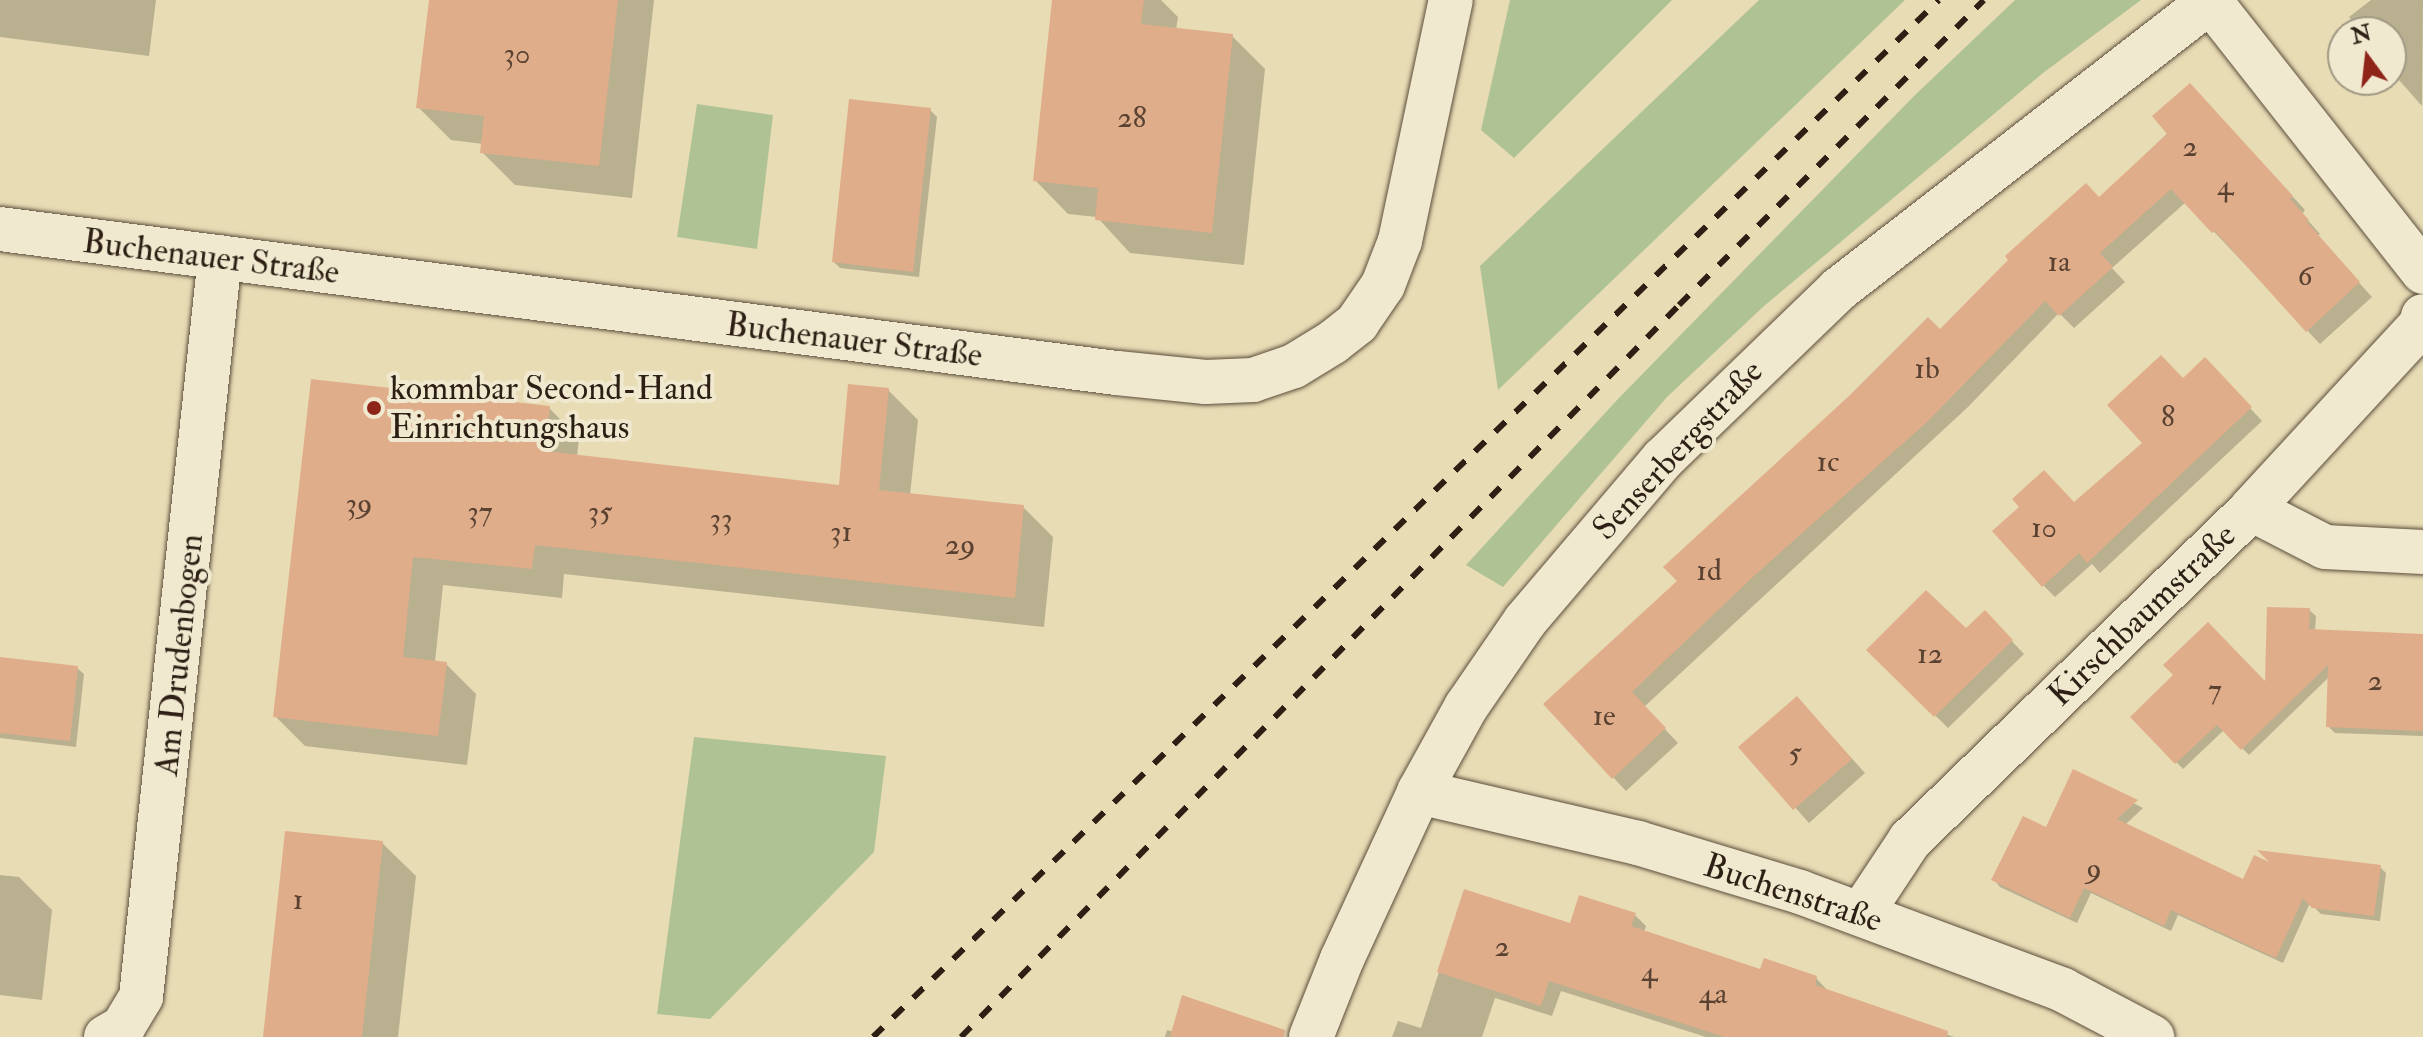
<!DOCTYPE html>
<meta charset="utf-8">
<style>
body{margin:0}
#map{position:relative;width:2423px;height:1037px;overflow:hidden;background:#e8dcb5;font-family:"IM FELL Double Pica",serif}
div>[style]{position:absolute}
.green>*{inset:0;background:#afc293}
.shadow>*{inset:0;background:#0003}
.building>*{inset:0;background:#e0ad8a}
.roads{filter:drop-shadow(0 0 2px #5c4e3c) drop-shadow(0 0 2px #5c4e3c)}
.street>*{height:44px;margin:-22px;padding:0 22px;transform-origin:22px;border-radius:22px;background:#f0e8cf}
.rail>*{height:6px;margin-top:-3px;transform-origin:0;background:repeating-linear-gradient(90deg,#2d1f14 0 14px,transparent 0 28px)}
.dots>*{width:22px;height:22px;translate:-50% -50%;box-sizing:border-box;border:4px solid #f0e8cf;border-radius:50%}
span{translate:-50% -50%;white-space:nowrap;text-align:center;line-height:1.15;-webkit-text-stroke:8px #f0e8cf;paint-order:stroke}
.number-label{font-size:30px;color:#5a4232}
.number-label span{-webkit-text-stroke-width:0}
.street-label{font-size:34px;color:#2d1f14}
.poi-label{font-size:34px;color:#2d1f14}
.left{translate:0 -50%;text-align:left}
.north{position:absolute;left:2327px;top:16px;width:80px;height:80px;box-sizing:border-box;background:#f0e8cf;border:2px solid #a29884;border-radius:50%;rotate:345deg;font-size:22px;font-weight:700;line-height:32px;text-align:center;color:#2d1f14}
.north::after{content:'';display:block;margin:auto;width:28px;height:36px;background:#8f2418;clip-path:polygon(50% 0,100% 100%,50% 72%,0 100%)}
</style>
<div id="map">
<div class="green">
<div style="clip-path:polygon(1510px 0,1672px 0,1514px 158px,1481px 130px)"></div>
<div style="clip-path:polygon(1759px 0,1905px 0,1498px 390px,1480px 266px)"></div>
<div style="clip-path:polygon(2015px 0,2141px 0,2043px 73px,1764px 306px,1667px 397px,1503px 587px,1466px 565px,1617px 400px,1914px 96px)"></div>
<div style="clip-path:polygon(697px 104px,773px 115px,757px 249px,677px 237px)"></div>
<div style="clip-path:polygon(694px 737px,886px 756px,874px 852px,710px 1019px,657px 1014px)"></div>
</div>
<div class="shadow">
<div style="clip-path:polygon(0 0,156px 0,149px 56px,0 37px)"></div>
<div style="clip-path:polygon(431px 0,654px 0,632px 198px,515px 185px,482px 152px,483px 144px,451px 140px,418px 107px)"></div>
<div style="clip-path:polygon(1054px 0,1161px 0,1178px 17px,1176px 30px,1232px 36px,1265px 69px,1244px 265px,1130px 253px,1097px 217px,1068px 214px,1035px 180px)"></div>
<div style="clip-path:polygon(2371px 0,2423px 0,2422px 106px,2391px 71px,2391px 32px,2361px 32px,2349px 17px)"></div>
<div style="clip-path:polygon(2203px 99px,2305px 210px,2302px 214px,2320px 234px,2317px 236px,2372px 297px,2320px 344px,2186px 202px,2112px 268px,2125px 282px,2074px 328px,2059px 313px,1968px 407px,1644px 707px,1678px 743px,1626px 791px,1546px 705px,1941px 332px,2099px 199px)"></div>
<div style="clip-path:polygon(930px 110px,937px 117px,919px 277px,840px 268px,834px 262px)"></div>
<div style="clip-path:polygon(2217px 372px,2262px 421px,2100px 573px,2092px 564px,2055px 597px,2043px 585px,2074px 504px,2145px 443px,2183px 380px)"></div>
<div style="clip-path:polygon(313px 381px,549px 408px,579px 438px,577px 457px,841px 487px,888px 390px,918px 420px,910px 495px,1023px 507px,1053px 537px,1044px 627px,564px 574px,562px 598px,443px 585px,435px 662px,446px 664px,476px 694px,467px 765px,305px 746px,275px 716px)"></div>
<div style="clip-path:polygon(2309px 610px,2316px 616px,2315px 631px,2423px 636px,2423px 736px,2335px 733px,2328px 726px,2330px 676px,2249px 755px,2224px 730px,2183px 769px,2133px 717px,2267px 686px)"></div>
<div style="clip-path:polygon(1985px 613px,2024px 654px,1948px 728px,1869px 650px,1966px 631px)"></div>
<div style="clip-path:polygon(0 659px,77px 668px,84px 674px,76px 747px,0 738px)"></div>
<div style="clip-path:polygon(1797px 698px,1865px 773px,1809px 823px,1741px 747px)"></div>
<div style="clip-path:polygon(2074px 772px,2143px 808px,2125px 825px,2244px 881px,2277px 869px,2380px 867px,2386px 873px,2380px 921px,2321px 914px,2310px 903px,2283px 963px,2178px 915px,2171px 931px,2091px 893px,2077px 923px,2000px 887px,1994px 880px,2047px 829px)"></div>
<div style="clip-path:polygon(382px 843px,416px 876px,398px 1037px,265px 1037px)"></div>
<div style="clip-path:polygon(0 875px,19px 877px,52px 910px,42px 1000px,0 995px)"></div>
<div style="clip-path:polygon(1465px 891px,1571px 926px,1635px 915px,1646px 926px,1644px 932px,1761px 972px,1816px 978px,1828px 991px,1954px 1037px,1706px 1037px,1561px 991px,1552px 1016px,1495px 998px,1482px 1037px,1392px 1037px,1398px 1021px,1421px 1028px)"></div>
<div style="clip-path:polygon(1167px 1030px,1174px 1032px,1233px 1037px,1165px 1037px)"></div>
</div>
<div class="building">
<div style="clip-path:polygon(429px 0,618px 0,599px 166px,480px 153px,484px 116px,416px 108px)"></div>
<div style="clip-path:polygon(1052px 0,1144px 0,1141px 24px,1233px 34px,1212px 233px,1095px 220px,1098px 188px,1033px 181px)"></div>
<div style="clip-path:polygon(2190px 83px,2293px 196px,2290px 199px,2309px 220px,2306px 221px,2360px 282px,2306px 332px,2215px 231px,2212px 233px,2171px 189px,2100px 253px,2113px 267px,2059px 316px,2045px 301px,1927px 422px,1755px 575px,1632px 692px,1666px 728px,1612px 779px,1543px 704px,1677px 581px,1663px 567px,1850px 395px,1928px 317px,1940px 329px,2008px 260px,2005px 256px,2086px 183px,2099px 197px,2167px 134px,2152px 116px)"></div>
<div style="clip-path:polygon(849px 99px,931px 108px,913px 272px,832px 262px)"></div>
<div style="clip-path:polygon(2161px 355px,2183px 378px,2205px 357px,2252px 407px,2087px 563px,2079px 553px,2042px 587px,1992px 531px,2019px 507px,2012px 499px,2044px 470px,2074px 502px,2142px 443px,2107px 405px)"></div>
<div style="clip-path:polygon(311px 379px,550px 406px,545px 451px,839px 485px,848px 384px,889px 388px,879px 490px,1024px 505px,1015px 598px,535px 545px,532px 569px,413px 557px,403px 657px,447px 662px,438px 736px,273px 717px)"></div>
<div style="clip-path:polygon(1926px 590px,1966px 628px,1985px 610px,2013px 640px,1934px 717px,1866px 650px)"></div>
<div style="clip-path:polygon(2267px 607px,2310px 608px,2309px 629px,2423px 634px,2423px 731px,2326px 727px,2328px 665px,2241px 750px,2217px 725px,2175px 764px,2130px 717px,2173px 675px,2163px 665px,2208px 622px,2265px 681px)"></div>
<div style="clip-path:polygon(0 657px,78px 666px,70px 741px,0 733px)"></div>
<div style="clip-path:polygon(1797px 696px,1852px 759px,1793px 810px,1738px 747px)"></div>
<div style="clip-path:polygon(2073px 769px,2138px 800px,2117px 819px,2243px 879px,2254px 855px,2269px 862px,2257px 850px,2381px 865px,2374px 916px,2312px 908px,2303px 898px,2276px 958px,2171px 910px,2164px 926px,2084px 888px,2070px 918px,1991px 880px,2023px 816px,2046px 827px)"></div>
<div style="clip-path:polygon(285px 831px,383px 841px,362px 1037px,263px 1037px)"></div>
<div style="clip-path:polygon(1464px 889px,1570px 923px,1579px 895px,1636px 913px,1631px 926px,1760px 969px,1764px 958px,1817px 976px,1815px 985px,1948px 1031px,1947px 1037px,1725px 1037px,1549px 981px,1541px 1006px,1437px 972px)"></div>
<div style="clip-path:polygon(1182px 995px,1285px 1030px,1284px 1037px,1170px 1037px)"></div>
</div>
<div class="roads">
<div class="street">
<div style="left:2210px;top:1px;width:345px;rotate:51.8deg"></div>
<div style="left:0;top:229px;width:1126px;rotate:7.35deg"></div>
<div style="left:1117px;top:373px;width:89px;rotate:5.8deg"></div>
<div style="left:1206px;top:382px;width:47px;rotate:-2.4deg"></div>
<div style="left:1253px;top:380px;width:43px;rotate:-18.9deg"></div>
<div style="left:1294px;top:366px;width:46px;rotate:-31.6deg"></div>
<div style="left:1333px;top:342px;width:31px;rotate:-38deg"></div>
<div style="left:1357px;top:323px;width:46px;rotate:-55.6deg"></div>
<div style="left:1383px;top:285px;width:47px;rotate:-68.9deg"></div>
<div style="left:1400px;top:241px;width:246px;rotate:-78.1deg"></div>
<div style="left:2251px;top:509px;width:83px;rotate:27.2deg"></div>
<div style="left:2325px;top:547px;width:98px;rotate:2.9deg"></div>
<div style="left:1419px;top:792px;width:225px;rotate:13.1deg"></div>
<div style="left:1638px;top:843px;width:169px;rotate:16.8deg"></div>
<div style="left:1800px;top:892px;width:281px;rotate:20.4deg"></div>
<div style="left:2063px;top:990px;width:101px;rotate:27.8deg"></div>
<div style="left:1861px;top:914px;width:89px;rotate:-56.5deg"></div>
<div style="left:1910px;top:840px;width:475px;rotate:-44.1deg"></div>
<div style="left:2251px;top:509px;width:251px;rotate:-47.3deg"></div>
<div style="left:2421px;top:325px;width:9px;rotate:-77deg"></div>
<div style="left:106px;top:1037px;width:20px;rotate:-30deg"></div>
<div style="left:123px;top:1027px;width:35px;rotate:-59deg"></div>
<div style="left:141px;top:997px;width:744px;rotate:-83.91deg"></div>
<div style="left:1311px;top:1037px;width:84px;rotate:-68.3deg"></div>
<div style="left:1342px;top:959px;width:184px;rotate:-65.2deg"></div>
<div style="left:1419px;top:792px;width:97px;rotate:-61.1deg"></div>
<div style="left:1466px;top:707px;width:104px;rotate:-55.5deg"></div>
<div style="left:1525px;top:621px;width:213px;rotate:-49.6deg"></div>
<div style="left:1663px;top:459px;width:245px;rotate:-44deg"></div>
<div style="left:1839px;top:289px;width:472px;rotate:-37.8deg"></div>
</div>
</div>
<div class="rail">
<div style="left:873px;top:1037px;width:1487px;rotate:-44.21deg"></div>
<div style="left:961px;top:1037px;width:1025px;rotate:-45.55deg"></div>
<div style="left:1679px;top:305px;width:431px;rotate:-45deg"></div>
</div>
<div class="dots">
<div style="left:374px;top:408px;background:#8f2418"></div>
</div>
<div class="number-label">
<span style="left:517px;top:54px">30</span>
<span style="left:1132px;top:118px">28</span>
<span style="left:2190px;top:147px">2</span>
<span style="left:2225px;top:186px">4</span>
<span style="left:2059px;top:262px">1a</span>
<span style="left:2305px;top:276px">6</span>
<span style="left:1927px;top:369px">1b</span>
<span style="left:2168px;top:417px">8</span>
<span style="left:1828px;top:462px">1c</span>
<span style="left:359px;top:504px">39</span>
<span style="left:480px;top:512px">37</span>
<span style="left:600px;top:512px">35</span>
<span style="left:721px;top:519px">33</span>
<span style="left:2044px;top:528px">10</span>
<span style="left:841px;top:532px">31</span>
<span style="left:960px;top:545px">29</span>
<span style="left:1709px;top:571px">1d</span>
<span style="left:1930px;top:654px">12</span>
<span style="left:2375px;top:681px">2</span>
<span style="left:2215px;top:690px">7</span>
<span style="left:1604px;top:716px">1e</span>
<span style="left:1795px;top:753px">5</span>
<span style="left:2094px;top:869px">9</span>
<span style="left:298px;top:900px">1</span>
<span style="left:1502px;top:947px">2</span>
<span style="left:1649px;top:972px">4</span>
<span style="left:1713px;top:994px">4a</span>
</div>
<div class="street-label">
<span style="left:211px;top:257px;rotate:7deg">Buchenauer Straße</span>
<span style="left:854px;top:340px;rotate:7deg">Buchenauer Straße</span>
<span style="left:1678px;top:450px;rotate:-47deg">Senserbergstraße</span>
<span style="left:2142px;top:615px;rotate:-44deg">Kirschbaumstraße</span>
<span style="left:179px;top:655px;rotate:-84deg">Am Drudenbogen</span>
<span style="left:1793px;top:893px;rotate:18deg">Buchenstraße</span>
</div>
<div class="poi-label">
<span class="left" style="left:390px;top:408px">kommbar Second-Hand<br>Einrichtungshaus</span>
</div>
<div class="north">N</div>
</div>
